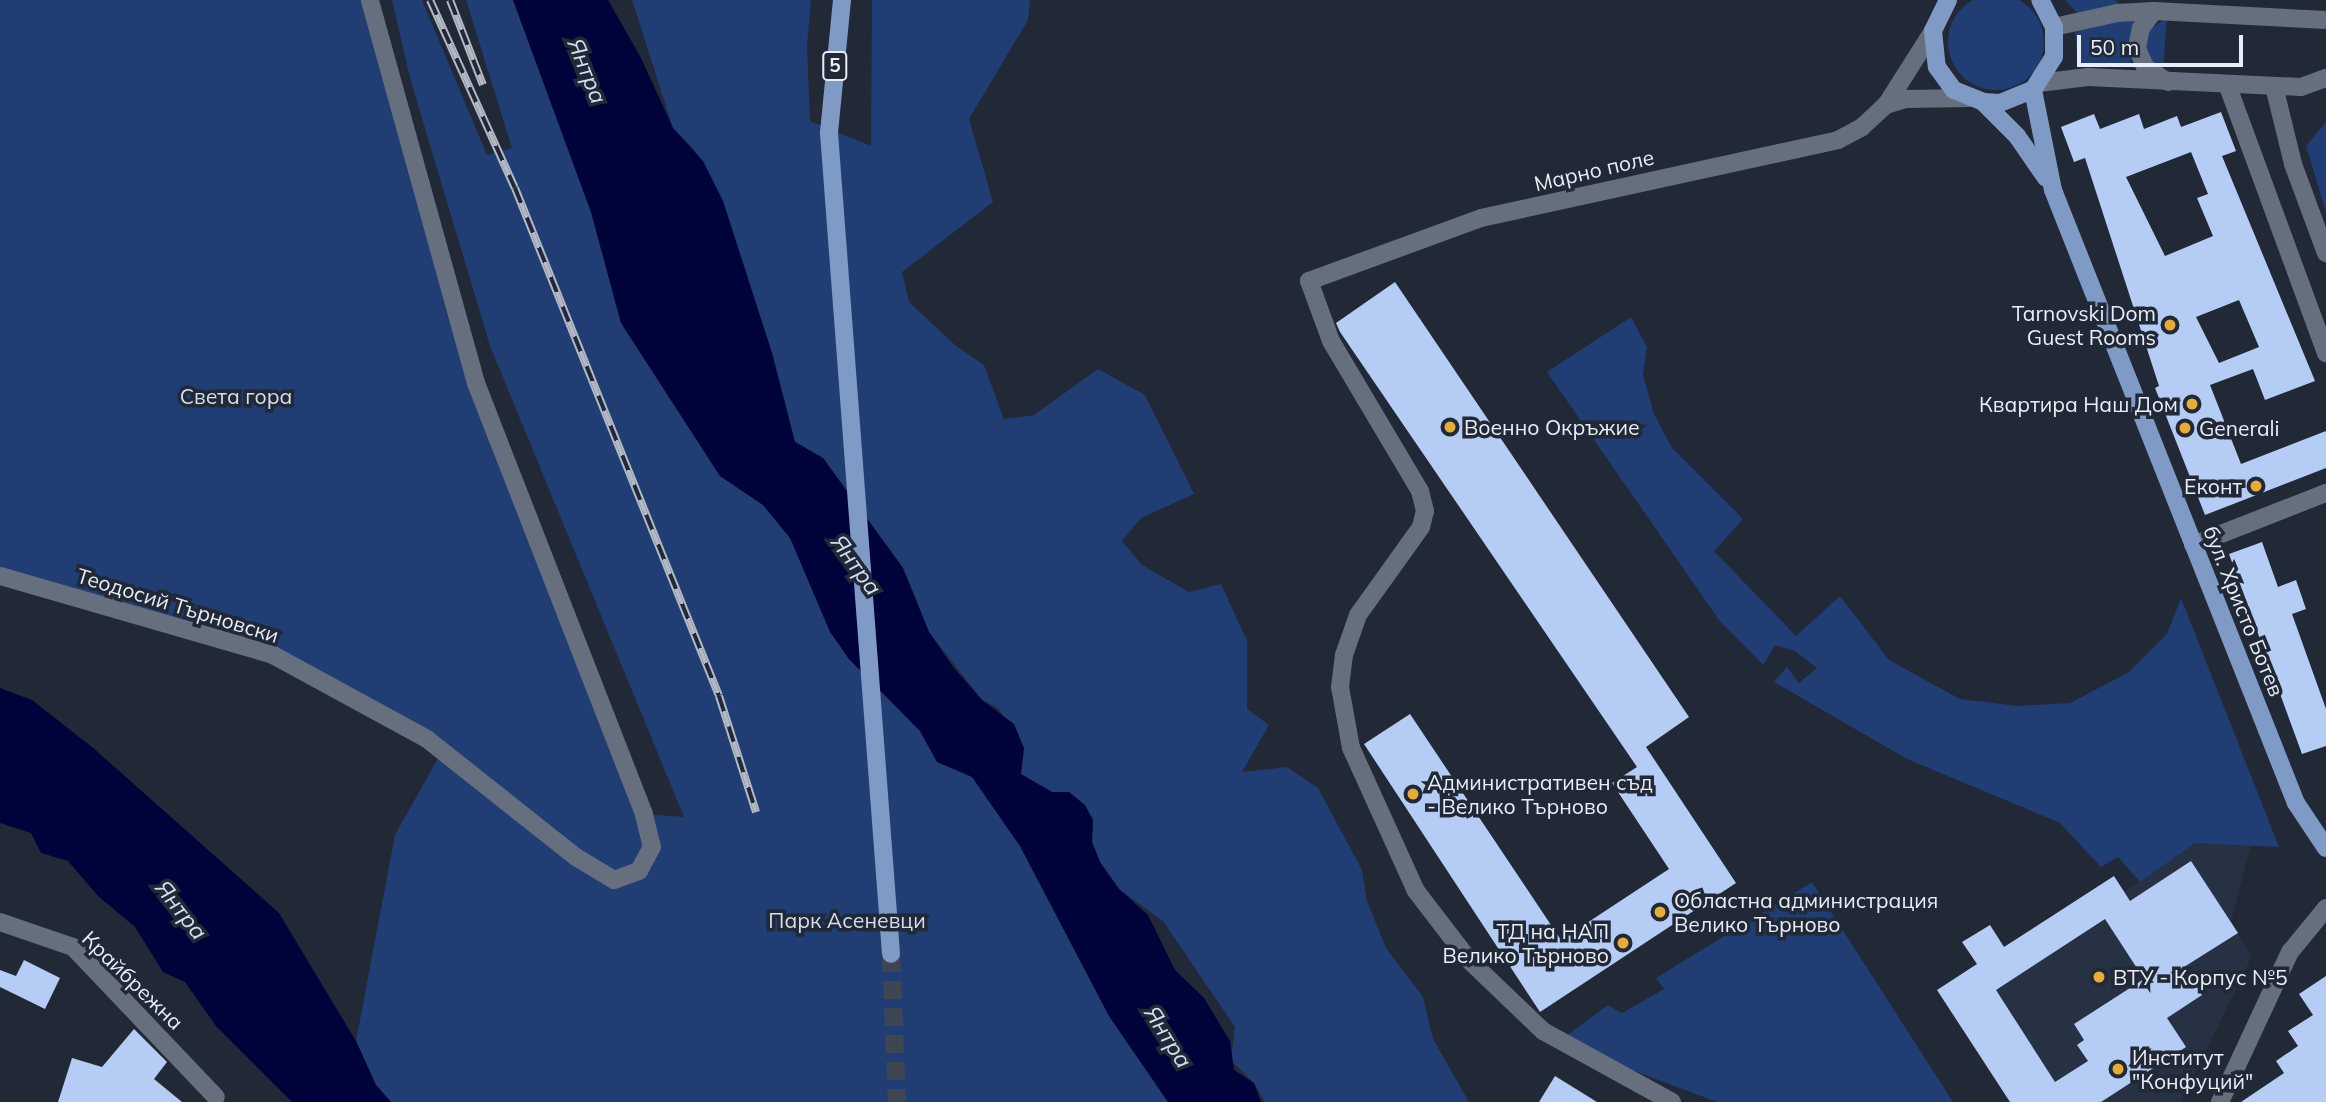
<!DOCTYPE html>
<meta charset="utf-8">
<style>
body{margin:0}
#map{position:relative;width:2326px;height:1102px;overflow:hidden;background:#212836;font-family:Mulish,sans-serif}
div>[style]{position:absolute}
.built>*{inset:0;background:#273144}
.green>*{inset:0;background:#203d74}
.round{border-radius:50%}
.water>*{inset:0;background:#00033a}
.building>*{inset:0;background:#b5ccf5}
.major-tunnel>*{height:18px;margin-top:-9px;transform-origin:0;background:repeating-linear-gradient(90deg,#3f4653 0 18px,transparent 0 27px)}
.minor>*{height:18px;margin:-9px;padding:0 9px;transform-origin:9px;border-radius:9px;background:#666f7e}
.major>*{height:18px;margin:-9px;padding:0 9px;transform-origin:9px;border-radius:9px;background:#809ac6}
.rail>*{height:8px;margin-top:-4px;transform-origin:0;background:repeating-linear-gradient(90deg,#212836 0 16px,#b3b9c3 0 32px);box-sizing:border-box;border-block:2px solid #b3b9c3}
.dots>*{width:19px;height:19px;translate:-50% -50%;box-sizing:border-box;border:4px solid #212836;border-radius:50%}
span{translate:-50% -50%;white-space:nowrap;text-align:center;line-height:1.15;-webkit-text-stroke:7px #212836;paint-order:stroke}
.shield-label span{padding:2px 5px;background:#212836;border:2px solid;border-radius:5px;-webkit-text-stroke-width:0}
.shield-label{font-size:19px;color:#e8edf6;font-weight:700}
.street-label{font-size:21px;color:#e8edf6}
.poi-label{font-size:21px;color:#e8edf6}
.right{translate:-100% -50%;text-align:right}
.left{translate:0 -50%;text-align:left}
.park-label{font-size:21px;color:#d4def0}
.water-label{font-size:23px;color:#d4dff1;font-style:italic}
.scale{position:absolute;left:2077px;top:35px;width:166px;height:32px;box-sizing:border-box;border:4px solid #e8edf6;border-top:0;padding-left:9px;font-size:21px;line-height:24px;white-space:nowrap;color:#e8edf6;-webkit-text-stroke:5px #212836;paint-order:stroke}
</style>
<div id="map">
<div class="built">
<div style="clip-path:polygon(2195px 843px,2251px 845px,2231px 922px,2252px 956px,2181px 1102px,2010px 1102px,1937px 990px,2114px 876px,2125px 892px)"></div>
</div>
<div class="green">
<div class="round" style="left:1948px;top:-6px;width:96px;height:96px"></div>
<div style="clip-path:polygon(0 0,370px 0,477px 383px,644px 814px,684px 817px,490px 346px,410px 78px,392px 0,422px 0,487px 155px,512px 148px,466px 0,513px 0,591px 212px,621px 323px,720px 476px,763px 505px,790px 538px,849px 659px,920px 731px,937px 762px,972px 776px,1020px 846px,1109px 1016px,1168px 1102px,391px 1102px,376px 1085px,356px 1041px,395px 835px,442px 751px,273px 655px,0 576px)"></div>
<div style="clip-path:polygon(632px 0,811px 0,807px 46px,810px 121px,871px 146px,872px 0,1030px 0,1028px 20px,969px 119px,993px 202px,902px 272px,909px 302px,955px 345px,984px 365px,1004px 419px,1034px 415px,1098px 369px,1145px 395px,1194px 494px,1141px 518px,1122px 541px,1142px 565px,1189px 592px,1221px 584px,1247px 641px,1247px 709px,1269px 725px,1242px 772px,1287px 767px,1318px 788px,1362px 870px,1367px 901px,1386px 948px,1423px 997px,1433px 1039px,1469px 1102px,1265px 1102px,1254px 1083px,1231px 1060px,1235px 1027px,1163px 921px,1119px 889px,1100px 862px,1092px 842px,1093px 820px,1069px 792px,1052px 792px,1021px 774px,1024px 748px,998px 708px,982px 700px,929px 632px,903px 568px,823px 458px,795px 442px,772px 353px,723px 201px,693px 148px,673px 128px)"></div>
<div style="clip-path:polygon(2065px 0,2115px 0,2122px 5px,2078px 14px)"></div>
<div style="clip-path:polygon(2127px 17px,2136px 21px,2130px 53px,2132px 67px,2078px 67px,2075px 32px)"></div>
<div style="clip-path:polygon(2167px 18px,2163px 71px,2144px 54px,2147px 31px)"></div>
<div style="clip-path:polygon(2326px 122px,2326px 212px,2306px 146px)"></div>
<div style="clip-path:polygon(1631px 317px,1647px 347px,1643px 375px,1654px 414px,1672px 448px,1743px 519px,1714px 551px,1796px 636px,1840px 596px,1889px 660px,1960px 699px,2019px 706px,2070px 703px,2129px 672px,2167px 634px,2181px 598px,2279px 847px,2195px 843px,2140px 882px,2118px 857px,2101px 867px,2060px 823px,1907px 759px,1774px 682px,1787px 667px,1799px 683px,1817px 668px,1795px 651px,1775px 645px,1763px 665px,1719px 620px,1547px 372px)"></div>
<div style="clip-path:polygon(1812px 882px,1953px 1102px,1717px 1102px,1558px 1042px,1608px 1005px,1622px 1013px,1664px 989px,1656px 978px)"></div>
</div>
<div class="water">
<div style="clip-path:polygon(513px 0,608px 0,641px 58px,673px 128px,703px 161px,723px 201px,772px 353px,795px 442px,823px 458px,903px 568px,929px 632px,953px 667px,982px 700px,1014px 724px,1024px 748px,1021px 774px,1052px 792px,1069px 792px,1085px 805px,1093px 820px,1092px 842px,1100px 862px,1119px 889px,1148px 915px,1175px 970px,1204px 998px,1230px 1041px,1234px 1070px,1254px 1083px,1261px 1102px,1168px 1102px,1109px 1016px,1020px 846px,972px 777px,937px 762px,920px 731px,849px 659px,830px 632px,790px 538px,763px 505px,720px 476px,621px 323px,591px 212px)"></div>
<div style="clip-path:polygon(0 688px,32px 700px,92px 747px,279px 913px,356px 1041px,376px 1085px,391px 1102px,292px 1102px,216px 1026px,185px 982px,163px 972px,135px 927px,98px 896px,68px 861px,41px 853px,31px 833px,0 823px)"></div>
</div>
<div class="building">
<div style="clip-path:polygon(evenodd,2221px 112px,2236px 151px,2222px 156px,2315px 381px,2265px 400px,2253px 369px,2210px 385px,2241px 464px,2326px 431px,2326px 468px,2205px 515px,2155px 388px,2159px 386px,2085px 158px,2074px 162px,2061px 127px,2094px 114px,2100px 129px,2139px 114px,2144px 129px,2177px 116px,2181px 127px,2221px 112px,2191px 152px,2208px 194px,2197px 198px,2213px 236px,2165px 256px,2126px 177px,2191px 152px,2221px 112px,2239px 300px,2259px 347px,2219px 363px,2196px 317px,2239px 300px)"></div>
<div style="clip-path:polygon(1395px 282px,1689px 717px,1646px 747px,1736px 883px,1540px 1012px,1364px 744px,1410px 714px,1561px 940px,1669px 869px,1612px 783px,1637px 767px,1340px 332px,1336px 323px)"></div>
<div style="clip-path:polygon(2262px 542px,2278px 587px,2296px 580px,2306px 609px,2292px 614px,2326px 709px,2326px 746px,2302px 754px,2229px 554px)"></div>
<div style="clip-path:polygon(evenodd,2191px 861px,2238px 933px,2184px 967px,2202px 995px,2167px 1018px,2186px 1047px,2101px 1102px,2010px 1102px,1937px 990px,1977px 964px,1962px 942px,1990px 925px,2004px 947px,2114px 876px,2130px 901px,2191px 861px,2105px 919px,2144px 979px,2074px 1024px,2084px 1040px,2077px 1045px,2088px 1061px,2055px 1082px,1996px 990px,2105px 919px)"></div>
<div style="clip-path:polygon(24px 960px,60px 978px,45px 1009px,0 987px,0 970px,16px 976px)"></div>
<div style="clip-path:polygon(2326px 976px,2326px 1102px,2241px 1102px,2284px 1073px,2276px 1061px,2298px 1046px,2288px 1031px,2313px 1015px,2299px 994px)"></div>
<div style="clip-path:polygon(134px 1029px,167px 1062px,154px 1079px,182px 1102px,58px 1102px,72px 1058px,102px 1067px)"></div>
<div style="clip-path:polygon(1555px 1076px,1597px 1102px,1539px 1102px)"></div>
</div>
<div class="major-tunnel">
<div style="left:891px;top:954px;width:148px;rotate:87.7deg"></div>
</div>
<div class="minor">
<div style="left:2054px;top:27px;width:65px;rotate:-12.5deg"></div>
<div style="left:2117px;top:13px;width:37px;rotate:-3deg"></div>
<div style="left:2168px;top:82px;width:27px;rotate:-147deg"></div>
<div style="left:2145px;top:67px;width:21px;rotate:-113deg"></div>
<div style="left:2137px;top:48px;width:20px;rotate:-79deg"></div>
<div style="left:2141px;top:28px;width:21px;rotate:-53deg"></div>
<div style="left:2154px;top:11px;width:172px;rotate:3deg"></div>
<div style="left:2039px;top:83px;width:49px;rotate:-7deg"></div>
<div style="left:2088px;top:77px;width:213px;rotate:2.7deg"></div>
<div style="left:2301px;top:87px;width:27px;rotate:-20deg"></div>
<div style="left:2227px;top:84px;width:287px;rotate:69.8deg"></div>
<div style="left:2274px;top:86px;width:80px;rotate:76.3deg"></div>
<div style="left:2293px;top:164px;width:95px;rotate:69.7deg"></div>
<div style="left:1886px;top:105px;width:21px;rotate:-17deg"></div>
<div style="left:1906px;top:99px;width:64px;rotate:-0.9deg"></div>
<div style="left:2193px;top:545px;width:143px;rotate:-21.4deg"></div>
<div style="left:0;top:576px;width:284px;rotate:16.1deg"></div>
<div style="left:273px;top:655px;width:175px;rotate:28.6deg"></div>
<div style="left:427px;top:739px;width:190px;rotate:38.4deg"></div>
<div style="left:576px;top:857px;width:44px;rotate:31.2deg"></div>
<div style="left:614px;top:880px;width:27px;rotate:-20deg"></div>
<div style="left:639px;top:871px;width:27px;rotate:-62deg"></div>
<div style="left:652px;top:847px;width:34px;rotate:-104deg"></div>
<div style="left:644px;top:814px;width:463px;rotate:-111.3deg"></div>
<div style="left:476px;top:383px;width:397px;rotate:-105.5deg"></div>
<div style="left:0;top:922px;width:77px;rotate:18.9deg"></div>
<div style="left:73px;top:947px;width:207px;rotate:46.4deg"></div>
<div style="left:1672px;top:1102px;width:147px;rotate:-151.2deg"></div>
<div style="left:1543px;top:1031px;width:103px;rotate:-136.2deg"></div>
<div style="left:1469px;top:960px;width:87px;rotate:-127.5deg"></div>
<div style="left:1416px;top:891px;width:157px;rotate:-114.4deg"></div>
<div style="left:1351px;top:748px;width:62px;rotate:-100.2deg"></div>
<div style="left:1340px;top:687px;width:32px;rotate:-83deg"></div>
<div style="left:1344px;top:655px;width:42px;rotate:-70.7deg"></div>
<div style="left:1358px;top:615px;width:108px;rotate:-54.4deg"></div>
<div style="left:1421px;top:527px;width:16px;rotate:-76deg"></div>
<div style="left:1425px;top:511px;width:21px;rotate:-104deg"></div>
<div style="left:1420px;top:491px;width:174px;rotate:-120.7deg"></div>
<div style="left:1331px;top:341px;width:64px;rotate:-110.1deg"></div>
<div style="left:1309px;top:281px;width:183px;rotate:-20.1deg"></div>
<div style="left:1481px;top:218px;width:365px;rotate:-12.3deg"></div>
<div style="left:1838px;top:140px;width:26px;rotate:-28deg"></div>
<div style="left:1861px;top:128px;width:34px;rotate:-43deg"></div>
<div style="left:1886px;top:105px;width:88px;rotate:-57.6deg"></div>
<div style="left:2220px;top:1102px;width:166px;rotate:-65deg"></div>
<div style="left:2290px;top:952px;width:57px;rotate:-50.7deg"></div>
</div>
<div class="major">
<div style="left:842px;top:0;width:134px;rotate:95.6deg"></div>
<div style="left:829px;top:133px;width:823px;rotate:85.68deg"></div>
<div style="left:1948px;top:0;width:34px;rotate:116deg"></div>
<div style="left:1933px;top:31px;width:36px;rotate:84deg"></div>
<div style="left:1937px;top:67px;width:29px;rotate:54deg"></div>
<div style="left:1954px;top:90px;width:31px;rotate:22deg"></div>
<div style="left:1983px;top:102px;width:17px;rotate:3deg"></div>
<div style="left:2000px;top:103px;width:35px;rotate:-22deg"></div>
<div style="left:2033px;top:90px;width:39px;rotate:-58deg"></div>
<div style="left:2054px;top:57px;width:30px;rotate:-90deg"></div>
<div style="left:2054px;top:27px;width:30px;rotate:-117deg"></div>
<div style="left:2033px;top:90px;width:102px;rotate:78.7deg"></div>
<div style="left:2053px;top:190px;width:659px;rotate:68.38deg"></div>
<div style="left:2296px;top:803px;width:54px;rotate:56.3deg"></div>
<div style="left:1983px;top:102px;width:48px;rotate:45deg"></div>
<div style="left:2017px;top:136px;width:51px;rotate:55.4deg"></div>
</div>
<div class="rail">
<div style="left:430px;top:0;width:206px;rotate:65.7deg"></div>
<div style="left:515px;top:188px;width:547px;rotate:68.12deg"></div>
<div style="left:719px;top:696px;width:122px;rotate:72.3deg"></div>
<div style="left:450px;top:0;width:91px;rotate:68.8deg"></div>
</div>
<div class="dots">
<div style="left:2170px;top:325px;background:#e5ad35"></div>
<div style="left:2192px;top:404px;background:#e5ad35"></div>
<div style="left:1450px;top:427px;background:#e5ad35"></div>
<div style="left:2185px;top:428px;background:#e5ad35"></div>
<div style="left:2256px;top:486px;background:#e5ad35"></div>
<div style="left:1413px;top:794px;background:#e5ad35"></div>
<div style="left:1660px;top:912px;background:#e5ad35"></div>
<div style="left:1623px;top:943px;background:#e5ad35"></div>
<div style="left:2099px;top:977px;background:#e5ad35"></div>
<div style="left:2118px;top:1069px;background:#e5ad35"></div>
</div>
<div class="shield-label">
<span style="left:835px;top:66px">5</span>
</div>
<div class="street-label">
<span style="left:1594px;top:170px;rotate:-13deg">Марно поле</span>
<span style="left:178px;top:605px;rotate:17deg">Теодосий Търновски</span>
<span style="left:2244px;top:611px;rotate:68deg">бул. Христо Ботев</span>
<span style="left:133px;top:980px;rotate:44deg">Крайбрежна</span>
</div>
<div class="poi-label">
<span class="right" style="left:2156px;top:325px">Tarnovski Dom<br>Guest Rooms</span>
<span class="right" style="left:2178px;top:404px">Квартира Наш Дом</span>
<span class="left" style="left:1464px;top:427px">Военно Окръжие</span>
<span class="left" style="left:2199px;top:428px">Generali</span>
<span class="right" style="left:2242px;top:486px">Еконт</span>
<span class="left" style="left:1427px;top:794px">Административен съд<br>- Велико Търново</span>
<span class="left" style="left:1674px;top:912px">Областна администрация<br>Велико Търново</span>
<span class="right" style="left:1609px;top:943px">ТД на НАП<br>Велико Търново</span>
<span class="left" style="left:2113px;top:977px">ВТУ - Корпус №5</span>
<span class="left" style="left:2132px;top:1069px">Институт<br>"Конфуций"</span>
</div>
<div class="park-label">
<span style="left:236px;top:396px">Света гора</span>
<span style="left:847px;top:920px">Парк Асеневци</span>
</div>
<div class="water-label">
<span style="left:587px;top:71px;rotate:68deg">Янтра</span>
<span style="left:856px;top:565px;rotate:54deg">Янтра</span>
<span style="left:181px;top:910px;rotate:52deg">Янтра</span>
<span style="left:1168px;top:1037px;rotate:58deg">Янтра</span>
</div>
<div class="scale">50 m</div>
</div>
